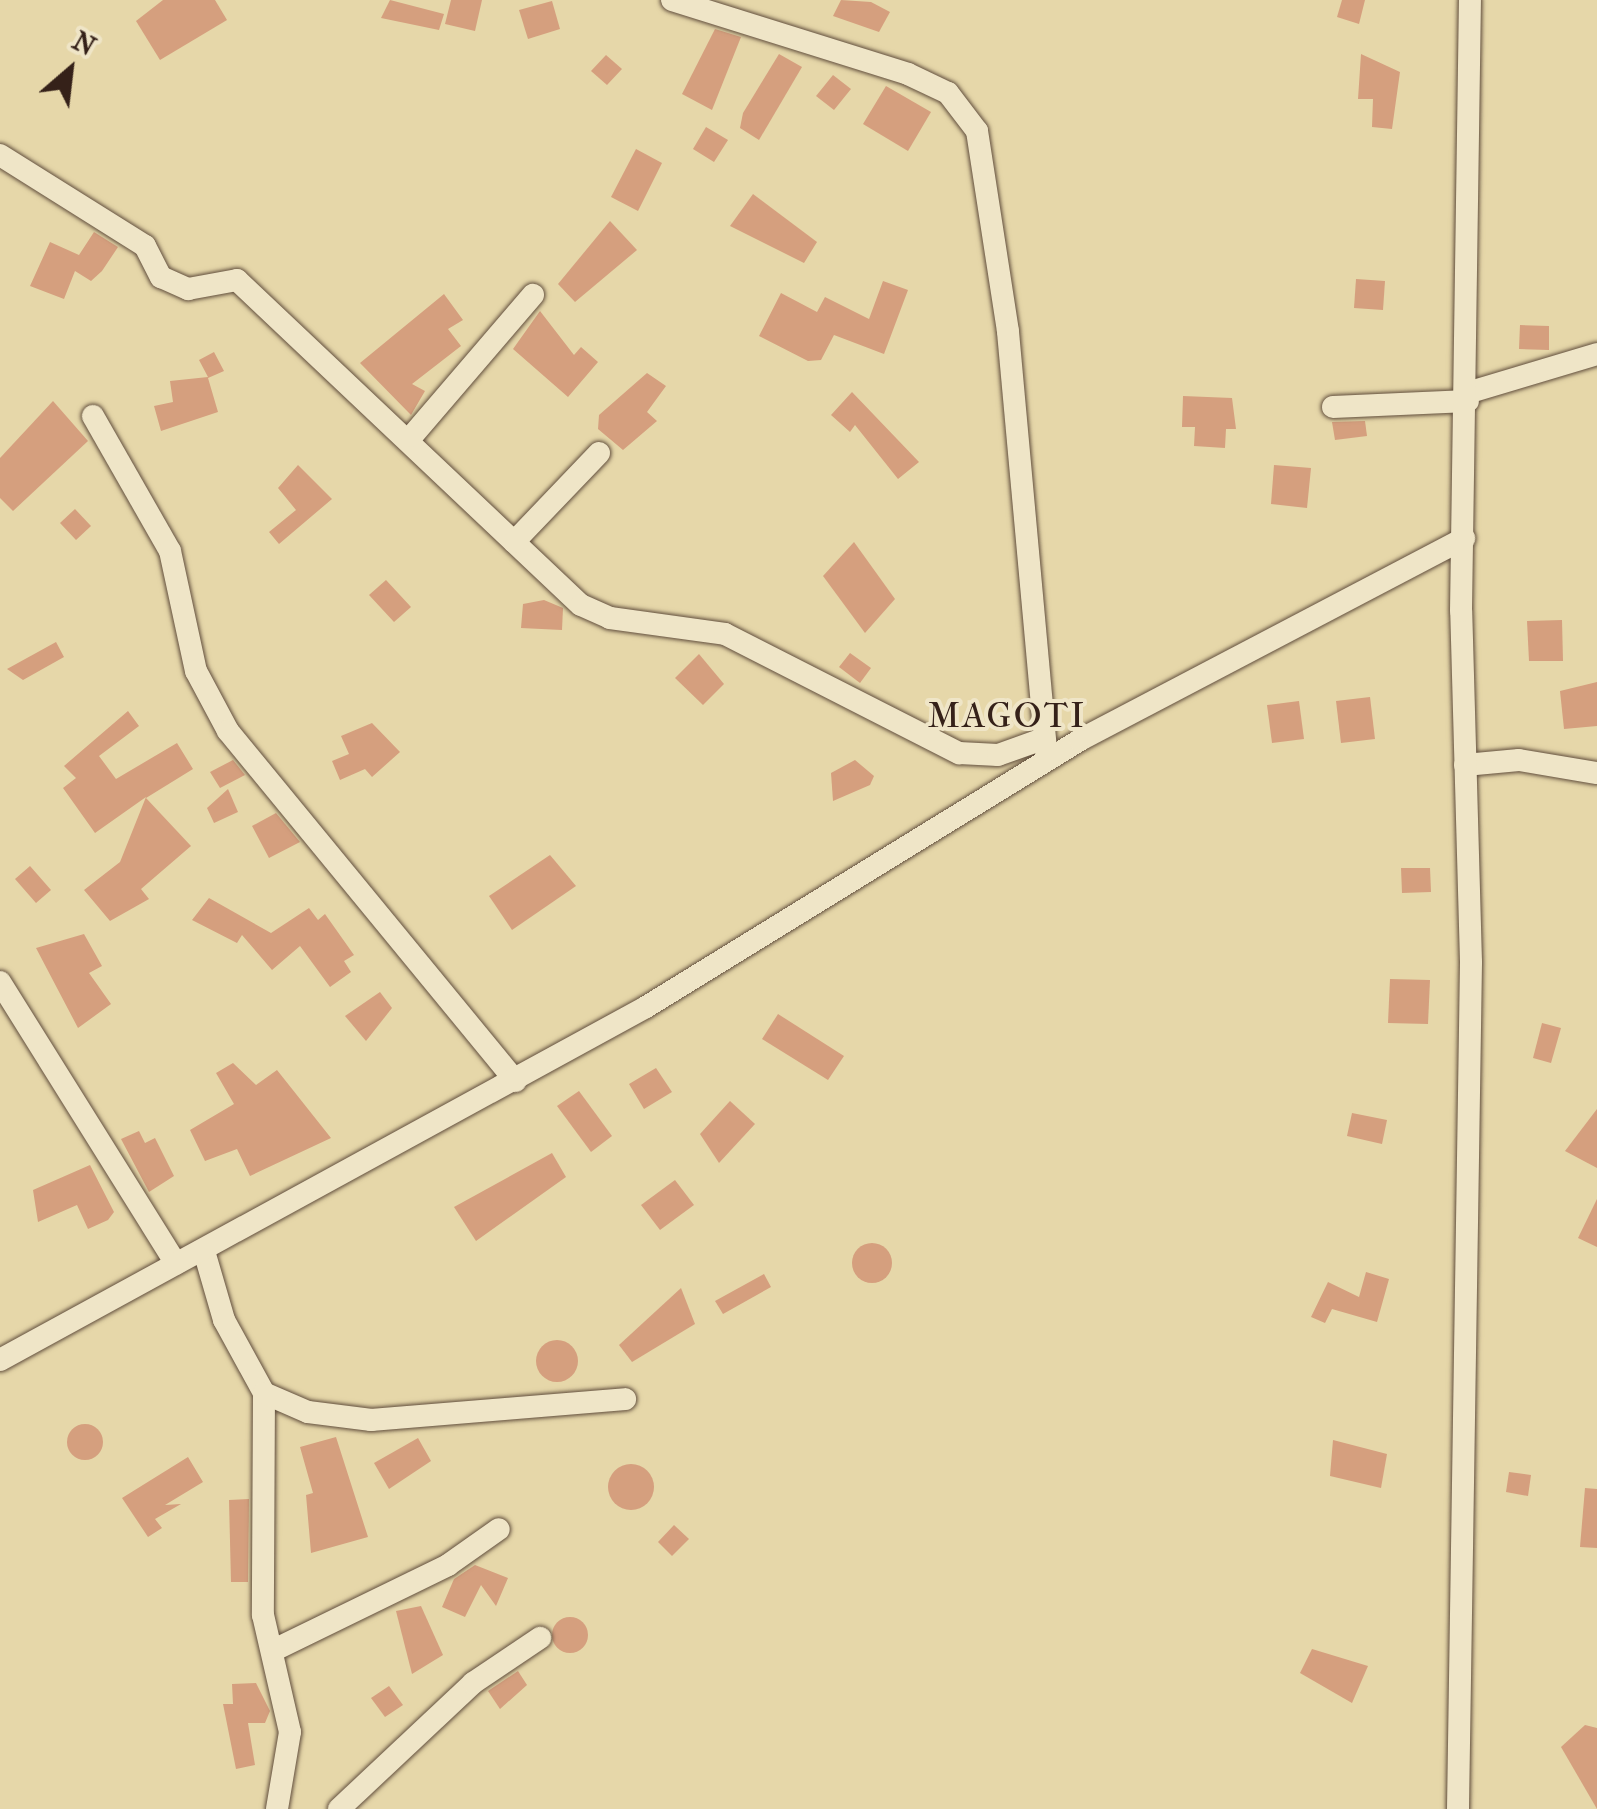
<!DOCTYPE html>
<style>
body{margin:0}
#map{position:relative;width:1597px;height:1809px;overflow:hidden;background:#e6d7a9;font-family:"IM FELL French Canon",serif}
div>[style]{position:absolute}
.building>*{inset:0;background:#d59f7e}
.round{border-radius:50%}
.roads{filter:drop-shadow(0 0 2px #614e3d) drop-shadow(0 0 2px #614e3d)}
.minor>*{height:22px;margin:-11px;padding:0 11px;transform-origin:11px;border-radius:11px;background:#efe5c7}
span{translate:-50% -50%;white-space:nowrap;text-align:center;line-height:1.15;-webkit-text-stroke:8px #efe5c7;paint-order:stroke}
.quarter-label{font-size:35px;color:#352119;letter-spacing:2.5px}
.north{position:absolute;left:20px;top:20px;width:100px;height:100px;-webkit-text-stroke:8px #efe5c7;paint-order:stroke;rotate:28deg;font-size:28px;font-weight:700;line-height:40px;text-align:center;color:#352119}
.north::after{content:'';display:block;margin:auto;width:35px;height:45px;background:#352119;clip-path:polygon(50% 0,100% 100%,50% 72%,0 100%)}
</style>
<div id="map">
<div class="building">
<div style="clip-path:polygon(163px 0,215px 0,227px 20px,160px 60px,136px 21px)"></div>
<div style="clip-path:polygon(390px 0,444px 14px,439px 30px,381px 18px)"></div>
<div style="clip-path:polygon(451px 0,482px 0,475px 31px,445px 24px)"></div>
<div style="clip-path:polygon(841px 0,871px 2px,890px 12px,879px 32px,833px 16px)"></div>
<div style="clip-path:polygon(1342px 0,1365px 0,1359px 24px,1337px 17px)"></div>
<div style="clip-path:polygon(552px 1px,560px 29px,528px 39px,519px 10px)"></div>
<div style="clip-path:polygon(715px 29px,741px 37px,712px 110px,682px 94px)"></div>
<div style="clip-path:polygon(779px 54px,802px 67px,759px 140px,740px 128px,743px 113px)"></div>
<div style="clip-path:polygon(1361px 54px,1400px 72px,1392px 129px,1372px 127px,1373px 99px,1358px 99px)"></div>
<div style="clip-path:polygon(606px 55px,622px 69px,607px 85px,591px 71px)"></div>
<div style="clip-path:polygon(833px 75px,851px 89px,834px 110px,816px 96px)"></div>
<div style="clip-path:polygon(886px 86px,931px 112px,908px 151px,863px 124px)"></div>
<div style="clip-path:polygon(706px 127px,728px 140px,714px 162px,693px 149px)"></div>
<div style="clip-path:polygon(636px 149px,662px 163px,638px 211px,611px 197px)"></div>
<div style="clip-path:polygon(753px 194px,817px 242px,804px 263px,730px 226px)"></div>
<div style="clip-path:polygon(610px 221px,637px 250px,575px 302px,558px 284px)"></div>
<div style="clip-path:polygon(94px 232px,118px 247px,102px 271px,91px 281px,75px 271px,64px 299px,30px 286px,50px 242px,79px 255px)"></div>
<div style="clip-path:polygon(1356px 279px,1385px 281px,1383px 310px,1354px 308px)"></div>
<div style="clip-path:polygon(883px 281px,908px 290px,884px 354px,834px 335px,821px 360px,808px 361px,759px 336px,781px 293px,817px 312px,825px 297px,869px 319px)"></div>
<div style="clip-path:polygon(444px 294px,463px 320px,448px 329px,461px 346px,412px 384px,425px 391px,411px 415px,360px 363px)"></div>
<div style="clip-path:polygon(540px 311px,574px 355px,581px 347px,598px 362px,568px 397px,513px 349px)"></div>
<div style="clip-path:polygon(1520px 325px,1549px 326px,1549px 350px,1519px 349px)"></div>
<div style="clip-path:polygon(214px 352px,224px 371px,208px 378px,218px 412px,161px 431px,154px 406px,173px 402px,170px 381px,208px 377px,199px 360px)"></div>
<div style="clip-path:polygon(647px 373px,666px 386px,647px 412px,657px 421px,623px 450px,598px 429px,599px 415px)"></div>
<div style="clip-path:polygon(852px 392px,919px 462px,898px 479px,855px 425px,850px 432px,831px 415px)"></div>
<div style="clip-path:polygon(1183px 396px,1232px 398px,1236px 429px,1226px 429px,1225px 448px,1194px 446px,1195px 427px,1182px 427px)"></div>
<div style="clip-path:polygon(53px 401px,88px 441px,13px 511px,0 498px,0 458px)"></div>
<div style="clip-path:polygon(1365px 421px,1367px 436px,1335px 440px,1332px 422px)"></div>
<div style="clip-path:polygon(298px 465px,332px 499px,279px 544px,269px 532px,296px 510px,278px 488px)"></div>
<div style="clip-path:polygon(1274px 465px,1311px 468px,1307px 508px,1271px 504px)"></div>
<div style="clip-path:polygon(75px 509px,91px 526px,76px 540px,60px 523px)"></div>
<div style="clip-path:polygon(854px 542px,895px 599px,865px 633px,823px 576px)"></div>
<div style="clip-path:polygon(386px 580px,411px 607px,394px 622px,369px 595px)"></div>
<div style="clip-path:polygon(544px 600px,563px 608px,562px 630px,521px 628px,523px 604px)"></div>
<div style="clip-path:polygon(1562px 620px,1563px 661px,1529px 661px,1527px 621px)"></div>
<div style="clip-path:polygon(56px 642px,64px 657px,23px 680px,7px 669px)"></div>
<div style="clip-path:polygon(850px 653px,871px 668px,860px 683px,839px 667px)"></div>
<div style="clip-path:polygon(699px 654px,724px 684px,703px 705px,675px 678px)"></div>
<div style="clip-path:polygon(1597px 682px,1597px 726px,1564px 729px,1560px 691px)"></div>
<div style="clip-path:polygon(1370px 697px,1375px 739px,1341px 743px,1336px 701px)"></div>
<div style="clip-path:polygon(1299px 701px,1304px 739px,1272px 743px,1267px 705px)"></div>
<div style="clip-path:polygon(128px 711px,139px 726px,99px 756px,116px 779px,177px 743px,193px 769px,146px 798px,191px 846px,141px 889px,149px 899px,110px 921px,84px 890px,120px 862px,146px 797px,95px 833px,63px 788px,76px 778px,64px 766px)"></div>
<div style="clip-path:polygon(372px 723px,400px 752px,372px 777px,365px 769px,340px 780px,332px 761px,349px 754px,341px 736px)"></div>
<div style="clip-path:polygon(233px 760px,245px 775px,220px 788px,210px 772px)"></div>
<div style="clip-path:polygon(855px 760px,874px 776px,870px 785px,833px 801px,831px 773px)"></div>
<div style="clip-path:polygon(228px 789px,238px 812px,214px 823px,207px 808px)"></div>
<div style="clip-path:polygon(276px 813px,300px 842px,269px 858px,252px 826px)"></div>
<div style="clip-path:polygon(550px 855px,576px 886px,512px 930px,489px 896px)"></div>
<div style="clip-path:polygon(30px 866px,51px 890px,36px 903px,15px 879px)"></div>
<div style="clip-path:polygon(1401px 868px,1430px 868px,1431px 892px,1402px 893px)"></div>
<div style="clip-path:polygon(209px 898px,271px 933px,309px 908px,318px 920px,325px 914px,354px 955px,344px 961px,351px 972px,330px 987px,300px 946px,272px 970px,242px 935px,237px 943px,192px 920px)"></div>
<div style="clip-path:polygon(84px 934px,102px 966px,89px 973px,111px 1004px,78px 1028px,36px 948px)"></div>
<div style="clip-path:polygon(1390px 979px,1430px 980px,1428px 1024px,1388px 1023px)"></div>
<div style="clip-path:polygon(380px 992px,392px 1008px,366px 1041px,345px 1016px)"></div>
<div style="clip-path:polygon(778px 1014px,844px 1056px,828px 1080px,762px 1039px)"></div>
<div style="clip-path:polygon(1542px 1023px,1561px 1028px,1551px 1063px,1533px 1058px)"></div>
<div style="clip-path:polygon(233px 1063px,256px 1085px,277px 1070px,331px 1138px,250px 1176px,237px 1149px,205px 1161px,190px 1130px,234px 1104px,216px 1073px)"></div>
<div style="clip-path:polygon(656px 1068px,672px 1092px,644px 1109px,629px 1084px)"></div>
<div style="clip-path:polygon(579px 1091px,612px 1136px,591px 1152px,557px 1106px)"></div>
<div style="clip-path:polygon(730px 1101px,755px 1124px,719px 1163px,700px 1134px)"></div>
<div style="clip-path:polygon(1597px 1109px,1597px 1168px,1565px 1151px)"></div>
<div style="clip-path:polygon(1352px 1113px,1387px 1120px,1382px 1144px,1347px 1136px)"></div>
<div style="clip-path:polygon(139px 1131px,145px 1143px,155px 1138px,174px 1176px,149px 1192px,121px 1139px)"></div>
<div style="clip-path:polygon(552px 1153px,566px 1177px,476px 1241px,454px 1207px)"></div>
<div style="clip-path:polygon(90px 1165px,114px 1212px,108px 1220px,88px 1229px,77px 1205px,38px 1222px,33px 1190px)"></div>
<div style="clip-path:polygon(675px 1180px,694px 1205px,660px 1230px,641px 1205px)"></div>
<div style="clip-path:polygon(1597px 1199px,1597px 1247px,1578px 1238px)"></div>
<div class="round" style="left:852px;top:1243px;width:40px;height:40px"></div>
<div style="clip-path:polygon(1366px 1272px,1389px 1279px,1377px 1322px,1332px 1309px,1325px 1323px,1311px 1317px,1328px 1282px,1359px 1297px)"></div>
<div style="clip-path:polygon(764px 1274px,771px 1287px,723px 1314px,715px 1301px)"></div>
<div style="clip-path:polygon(681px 1288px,695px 1324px,632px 1362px,619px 1345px)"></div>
<div class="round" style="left:536px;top:1340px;width:42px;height:42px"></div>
<div class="round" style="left:67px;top:1424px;width:36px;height:36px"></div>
<div style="clip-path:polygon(336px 1437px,368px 1537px,311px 1553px,306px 1495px,313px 1493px,300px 1447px)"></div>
<div style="clip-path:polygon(418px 1438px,431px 1461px,389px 1489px,374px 1463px)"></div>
<div style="clip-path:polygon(1333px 1440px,1387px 1454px,1381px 1488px,1330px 1476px)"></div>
<div style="clip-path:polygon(188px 1457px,203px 1482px,165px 1505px,181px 1504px,155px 1519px,162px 1528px,148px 1537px,122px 1498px)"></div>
<div class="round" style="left:608px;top:1464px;width:46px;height:46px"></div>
<div style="clip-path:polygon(1509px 1472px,1531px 1475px,1528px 1496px,1506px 1492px)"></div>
<div style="clip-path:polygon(1585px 1488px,1597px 1489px,1597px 1548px,1580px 1547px)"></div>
<div style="clip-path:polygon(249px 1499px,248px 1582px,231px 1582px,229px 1500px)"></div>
<div style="clip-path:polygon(674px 1525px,689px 1539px,672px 1556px,658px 1542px)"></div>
<div style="clip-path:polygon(475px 1565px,508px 1578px,496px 1606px,481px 1585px,465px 1617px,442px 1607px,454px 1579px)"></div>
<div style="clip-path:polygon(421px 1606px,443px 1655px,412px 1674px,396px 1611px)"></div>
<div class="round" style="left:552px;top:1617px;width:36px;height:36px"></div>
<div style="clip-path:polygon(1312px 1649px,1368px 1666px,1352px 1703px,1300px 1673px)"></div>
<div style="clip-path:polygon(518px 1671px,527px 1685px,500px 1709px,488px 1691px)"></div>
<div style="clip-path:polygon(256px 1683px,270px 1711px,265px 1723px,248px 1723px,255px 1765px,236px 1769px,223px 1704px,233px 1704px,232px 1684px)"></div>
<div style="clip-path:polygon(389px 1686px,403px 1705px,385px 1717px,371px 1698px)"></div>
<div style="clip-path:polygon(1585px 1725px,1597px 1728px,1597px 1809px,1561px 1747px)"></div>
</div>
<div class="roads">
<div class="minor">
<div style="left:672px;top:0;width:247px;rotate:17.4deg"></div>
<div style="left:908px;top:74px;width:44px;rotate:25.4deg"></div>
<div style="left:948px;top:93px;width:48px;rotate:52.7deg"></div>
<div style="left:977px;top:131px;width:203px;rotate:81.2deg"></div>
<div style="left:1008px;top:332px;width:423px;rotate:84.8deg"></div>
<div style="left:0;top:155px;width:171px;rotate:32.1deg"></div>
<div style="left:145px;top:246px;width:35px;rotate:63deg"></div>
<div style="left:161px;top:277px;width:30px;rotate:24deg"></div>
<div style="left:188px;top:289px;width:50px;rotate:-10.4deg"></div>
<div style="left:237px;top:280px;width:473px;rotate:43.4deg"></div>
<div style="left:581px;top:605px;width:32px;rotate:24deg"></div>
<div style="left:610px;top:618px;width:116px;rotate:7.9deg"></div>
<div style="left:725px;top:634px;width:263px;rotate:27deg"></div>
<div style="left:959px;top:753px;width:39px;rotate:3deg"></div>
<div style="left:998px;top:755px;width:45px;rotate:-19.7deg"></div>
<div style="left:1467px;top:393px;width:136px;rotate:-16.7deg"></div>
<div style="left:1333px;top:407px;width:135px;rotate:-2.5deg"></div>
<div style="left:93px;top:416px;width:155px;rotate:60.3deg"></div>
<div style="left:170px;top:551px;width:123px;rotate:77.8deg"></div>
<div style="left:196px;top:671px;width:68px;rotate:61.9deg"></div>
<div style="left:228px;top:731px;width:453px;rotate:50.6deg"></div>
<div style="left:412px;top:436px;width:186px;rotate:-49.4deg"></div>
<div style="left:514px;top:542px;width:123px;rotate:-46.3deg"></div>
<div style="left:1465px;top:765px;width:54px;rotate:-5.3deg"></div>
<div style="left:1519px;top:760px;width:79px;rotate:9.5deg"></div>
<div style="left:0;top:982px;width:332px;rotate:58deg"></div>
<div style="left:204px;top:1251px;width:72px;rotate:73.8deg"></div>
<div style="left:224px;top:1320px;width:83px;rotate:61.3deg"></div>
<div style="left:264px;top:1393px;width:222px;rotate:90.3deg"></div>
<div style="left:263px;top:1615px;width:120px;rotate:77deg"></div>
<div style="left:290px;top:1732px;width:78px;rotate:99.6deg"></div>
<div style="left:0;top:1360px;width:736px;rotate:-28.65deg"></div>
<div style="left:646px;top:1007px;width:510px;rotate:-31.6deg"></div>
<div style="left:1080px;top:740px;width:434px;rotate:-27.7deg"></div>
<div style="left:264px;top:1393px;width:48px;rotate:23.4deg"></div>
<div style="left:308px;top:1412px;width:64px;rotate:7.2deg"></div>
<div style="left:371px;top:1420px;width:255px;rotate:-4.7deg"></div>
<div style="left:272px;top:1651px;width:196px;rotate:-26deg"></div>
<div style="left:448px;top:1565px;width:62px;rotate:-35.2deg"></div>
<div style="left:339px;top:1809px;width:184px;rotate:-43.2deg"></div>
<div style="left:473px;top:1683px;width:81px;rotate:-33.9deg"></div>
<div style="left:1458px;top:1809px;width:847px;rotate:-89.12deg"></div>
<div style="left:1471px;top:962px;width:351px;rotate:-91.6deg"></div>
<div style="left:1461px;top:611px;width:611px;rotate:-89.16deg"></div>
</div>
</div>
<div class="quarter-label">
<span style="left:1007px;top:716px">MAGOTI</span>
</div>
<div class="north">N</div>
</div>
